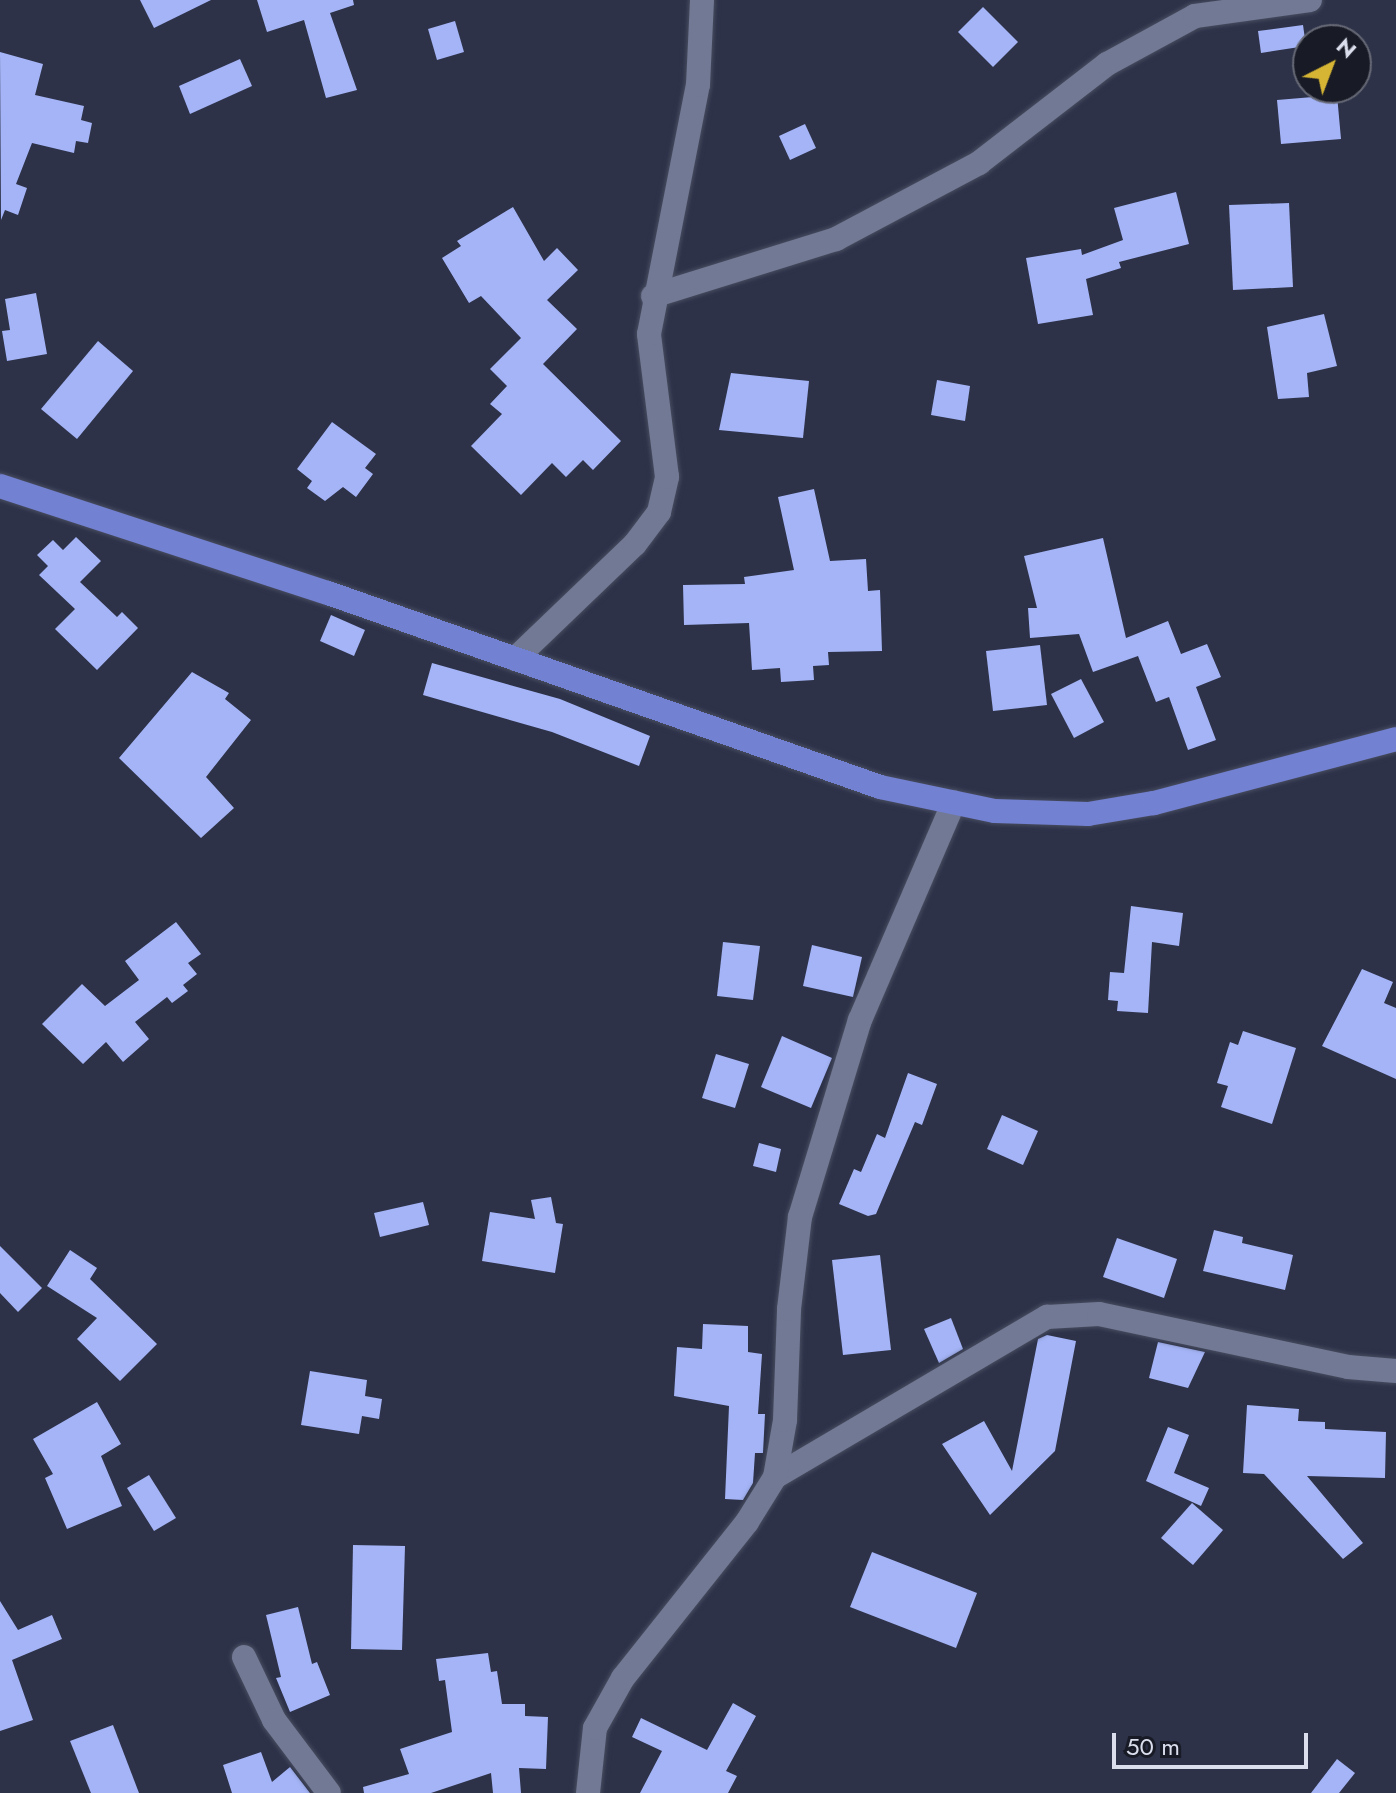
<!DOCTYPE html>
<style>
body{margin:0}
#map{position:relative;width:1396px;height:1793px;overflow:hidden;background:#2d3249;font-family:Jost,sans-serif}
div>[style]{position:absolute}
.building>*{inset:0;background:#a4b4f6}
.roads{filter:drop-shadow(0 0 2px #484d60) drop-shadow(0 0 2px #484d60)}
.minor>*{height:24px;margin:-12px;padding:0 12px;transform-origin:12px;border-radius:12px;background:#727994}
.major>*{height:24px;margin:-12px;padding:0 12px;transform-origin:12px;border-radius:12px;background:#7381d2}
span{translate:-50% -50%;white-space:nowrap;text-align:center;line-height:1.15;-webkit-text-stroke:8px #181b25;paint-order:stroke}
.north{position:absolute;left:1292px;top:24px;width:80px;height:80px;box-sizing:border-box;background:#181b25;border:2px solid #666975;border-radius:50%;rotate:42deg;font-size:22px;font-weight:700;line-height:32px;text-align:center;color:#dadeed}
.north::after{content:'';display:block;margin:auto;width:28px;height:36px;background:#d6b534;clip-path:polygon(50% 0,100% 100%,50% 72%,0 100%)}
.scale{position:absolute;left:1112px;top:1733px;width:196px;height:36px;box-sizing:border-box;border:4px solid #dadeed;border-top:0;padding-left:10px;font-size:24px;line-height:28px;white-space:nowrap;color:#dadeed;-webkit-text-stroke:6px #181b25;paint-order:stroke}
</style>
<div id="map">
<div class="building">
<div style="clip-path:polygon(140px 0,211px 0,154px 28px)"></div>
<div style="clip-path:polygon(257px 0,353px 0,354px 5px,330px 13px,357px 90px,326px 98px,304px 20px,267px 32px)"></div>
<div style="clip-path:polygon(983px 7px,1018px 42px,993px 67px,958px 32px)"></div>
<div style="clip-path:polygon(455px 21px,464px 52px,437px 60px,428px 29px)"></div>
<div style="clip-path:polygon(1303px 25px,1306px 46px,1261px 53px,1258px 31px)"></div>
<div style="clip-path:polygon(0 52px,43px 64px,35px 95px,84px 106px,81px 120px,92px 123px,88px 143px,76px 141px,74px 153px,32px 143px,16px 184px,27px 188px,18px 215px,5px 210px,1px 220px)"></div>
<div style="clip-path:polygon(240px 59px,252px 86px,190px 114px,179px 86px)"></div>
<div style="clip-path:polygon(1337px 95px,1341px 139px,1281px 144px,1277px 100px)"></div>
<div style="clip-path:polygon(805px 124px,816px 148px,790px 160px,779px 136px)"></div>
<div style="clip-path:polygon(1176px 192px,1189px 244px,1119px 262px,1121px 268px,1086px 279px,1093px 315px,1038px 324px,1026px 258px,1081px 249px,1082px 255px,1123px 240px,1114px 208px)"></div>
<div style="clip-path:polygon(1289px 203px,1293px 287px,1233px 290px,1229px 205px)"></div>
<div style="clip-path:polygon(513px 207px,544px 261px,557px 248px,578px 270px,547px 300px,577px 329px,543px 364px,621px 441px,593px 470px,583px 460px,566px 477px,552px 463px,521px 495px,471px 446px,502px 414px,490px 404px,507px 386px,490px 369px,521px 338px,481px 296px,469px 303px,442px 258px,461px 246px,457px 241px)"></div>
<div style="clip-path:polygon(36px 293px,47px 354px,7px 361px,2px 331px,10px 330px,5px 299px)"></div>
<div style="clip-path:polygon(1324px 314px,1337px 366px,1307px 373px,1309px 397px,1278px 399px,1267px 327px)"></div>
<div style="clip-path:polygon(98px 341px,133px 371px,77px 439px,41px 409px)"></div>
<div style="clip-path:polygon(731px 373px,809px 381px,803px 438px,719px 430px)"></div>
<div style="clip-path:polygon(937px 380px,970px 386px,965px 421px,931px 415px)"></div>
<div style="clip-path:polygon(332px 422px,376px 454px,365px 468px,373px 474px,356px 497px,343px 487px,325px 501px,307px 488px,312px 481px,297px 469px)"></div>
<div style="clip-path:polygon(814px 489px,830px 561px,866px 559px,868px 591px,880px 590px,882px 651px,828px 652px,829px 665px,813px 666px,814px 680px,781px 682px,780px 668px,752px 670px,749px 623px,684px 625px,683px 585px,745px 584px,744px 577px,794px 570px,778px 497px)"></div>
<div style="clip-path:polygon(76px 537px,101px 561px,80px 582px,117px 617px,122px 612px,138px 628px,97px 670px,55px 629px,75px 609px,39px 575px,48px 566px,37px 555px,53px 540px,63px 550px)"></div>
<div style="clip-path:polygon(1103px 538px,1126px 638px,1168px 621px,1181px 654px,1207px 644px,1221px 677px,1196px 687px,1216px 740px,1188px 750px,1169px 697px,1156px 702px,1138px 656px,1093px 672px,1079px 634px,1030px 638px,1028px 608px,1037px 608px,1024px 556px)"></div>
<div style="clip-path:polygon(331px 615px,365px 630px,354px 656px,320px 641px)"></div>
<div style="clip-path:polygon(1040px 645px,1047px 705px,993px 711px,986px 651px)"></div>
<div style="clip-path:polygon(432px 663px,560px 699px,650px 736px,639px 766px,552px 732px,423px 695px)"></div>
<div style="clip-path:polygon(192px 672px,229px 693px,225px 699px,251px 720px,206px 777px,234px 808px,201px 838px,119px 758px)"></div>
<div style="clip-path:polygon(1081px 679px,1104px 722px,1074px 738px,1051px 694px)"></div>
<div style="clip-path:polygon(1131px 906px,1183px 913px,1179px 946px,1152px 942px,1148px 1013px,1117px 1011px,1118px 1001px,1108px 1000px,1110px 972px,1124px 973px)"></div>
<div style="clip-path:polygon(176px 922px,201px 954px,188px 963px,197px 974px,183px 985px,188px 991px,172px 1003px,167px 997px,135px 1022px,149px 1039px,123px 1062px,106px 1042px,83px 1064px,42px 1024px,82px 984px,105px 1006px,139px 980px,125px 961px)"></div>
<div style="clip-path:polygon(723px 942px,760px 946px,753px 1000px,717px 996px)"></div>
<div style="clip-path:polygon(812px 945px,862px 957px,853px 997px,803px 986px)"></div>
<div style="clip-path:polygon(1362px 969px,1393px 982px,1384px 1003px,1396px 1008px,1396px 1079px,1322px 1046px)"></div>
<div style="clip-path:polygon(1243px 1031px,1296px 1048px,1272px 1124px,1221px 1107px,1228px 1086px,1217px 1083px,1230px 1042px,1238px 1045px)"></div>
<div style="clip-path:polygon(782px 1036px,832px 1058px,811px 1108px,761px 1087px)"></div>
<div style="clip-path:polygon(716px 1054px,749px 1064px,735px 1108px,702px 1098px)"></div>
<div style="clip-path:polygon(908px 1073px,937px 1084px,922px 1125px,915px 1122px,876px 1214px,868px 1216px,839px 1204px,854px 1169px,861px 1172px,877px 1134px,885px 1138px)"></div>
<div style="clip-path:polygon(1002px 1115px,1038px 1131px,1023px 1165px,987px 1149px)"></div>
<div style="clip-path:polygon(759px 1143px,781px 1149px,776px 1172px,753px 1166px)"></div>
<div style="clip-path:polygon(551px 1197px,556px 1223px,563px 1224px,555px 1273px,482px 1261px,490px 1212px,535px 1219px,531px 1200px)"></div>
<div style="clip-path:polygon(423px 1202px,429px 1225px,380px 1237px,374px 1213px)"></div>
<div style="clip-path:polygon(1214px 1230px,1243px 1237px,1242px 1243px,1293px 1255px,1285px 1290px,1203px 1271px)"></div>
<div style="clip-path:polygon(1117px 1238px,1177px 1259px,1164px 1298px,1103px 1277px)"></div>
<div style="clip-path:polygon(0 1246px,42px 1288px,18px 1312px,0 1293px)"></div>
<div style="clip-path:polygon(70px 1250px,97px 1268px,90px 1279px,157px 1344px,120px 1381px,77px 1339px,97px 1318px,47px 1286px)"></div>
<div style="clip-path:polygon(880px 1255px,891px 1350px,843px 1355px,832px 1260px)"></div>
<div style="clip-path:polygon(951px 1318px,963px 1349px,939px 1363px,924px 1329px)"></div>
<div style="clip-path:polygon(703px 1324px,748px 1326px,748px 1352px,762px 1354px,758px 1414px,765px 1414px,763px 1453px,755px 1453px,753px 1483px,743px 1500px,725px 1499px,729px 1406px,674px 1396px,677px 1347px,702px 1349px)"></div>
<div style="clip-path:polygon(1047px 1335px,1076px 1341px,1055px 1451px,990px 1515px,942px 1444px,984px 1421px,1012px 1471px,1038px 1339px)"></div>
<div style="clip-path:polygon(1158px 1342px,1205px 1352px,1188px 1388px,1149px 1378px)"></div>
<div style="clip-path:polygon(310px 1371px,367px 1380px,365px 1396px,382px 1399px,379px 1419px,362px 1416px,359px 1434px,301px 1425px)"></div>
<div style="clip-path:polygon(97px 1402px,121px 1444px,101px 1456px,122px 1506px,67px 1529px,45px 1478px,53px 1474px,33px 1439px)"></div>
<div style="clip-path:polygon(1247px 1405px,1299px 1409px,1298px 1421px,1325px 1422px,1325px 1429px,1386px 1432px,1385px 1478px,1307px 1476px,1363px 1543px,1343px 1559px,1264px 1474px,1243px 1473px)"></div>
<div style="clip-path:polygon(1168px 1427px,1189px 1435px,1174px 1473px,1209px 1488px,1201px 1506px,1146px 1481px)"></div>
<div style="clip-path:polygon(149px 1475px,176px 1518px,154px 1531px,127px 1488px)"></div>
<div style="clip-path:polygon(1192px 1503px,1223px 1530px,1193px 1565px,1161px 1538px)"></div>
<div style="clip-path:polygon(353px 1545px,405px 1546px,402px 1650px,351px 1649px)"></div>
<div style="clip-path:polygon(872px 1552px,977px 1593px,956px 1648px,850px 1607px)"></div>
<div style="clip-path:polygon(0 1601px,18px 1630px,52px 1615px,62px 1639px,12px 1660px,33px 1720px,0 1731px)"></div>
<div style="clip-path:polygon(298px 1607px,312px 1664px,317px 1662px,330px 1695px,290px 1712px,276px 1678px,281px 1677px,266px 1615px)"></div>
<div style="clip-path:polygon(488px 1653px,491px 1672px,497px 1671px,502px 1704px,525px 1704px,525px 1716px,548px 1717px,546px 1769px,519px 1768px,521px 1793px,493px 1793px,491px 1773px,431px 1793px,364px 1793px,363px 1787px,409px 1774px,400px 1749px,452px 1732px,445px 1680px,439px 1681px,436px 1659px)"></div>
<div style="clip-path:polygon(733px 1703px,756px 1716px,726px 1771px,737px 1776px,728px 1793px,640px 1793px,662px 1751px,632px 1737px,641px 1718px,707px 1750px)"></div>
<div style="clip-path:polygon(113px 1725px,139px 1793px,91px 1793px,70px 1741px)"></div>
<div style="clip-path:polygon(261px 1752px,272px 1782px,290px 1767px,310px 1793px,232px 1793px,223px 1765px)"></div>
<div style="clip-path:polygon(1337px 1759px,1355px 1773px,1339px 1793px,1311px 1793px)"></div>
</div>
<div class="roads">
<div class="minor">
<div style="left:653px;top:296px;width:192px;rotate:-17.3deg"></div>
<div style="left:836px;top:239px;width:162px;rotate:-28deg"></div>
<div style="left:979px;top:163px;width:162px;rotate:-37.7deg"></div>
<div style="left:1107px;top:64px;width:100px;rotate:-28.6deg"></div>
<div style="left:1195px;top:16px;width:116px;rotate:-7.9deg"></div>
<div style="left:515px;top:659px;width:166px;rotate:-43.8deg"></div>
<div style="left:635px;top:544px;width:40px;rotate:-53deg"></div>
<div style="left:659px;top:512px;width:36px;rotate:-77deg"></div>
<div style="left:667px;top:477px;width:144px;rotate:-97.2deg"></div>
<div style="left:649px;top:334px;width:254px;rotate:-78.9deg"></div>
<div style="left:698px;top:85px;width:85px;rotate:-87.3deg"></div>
<div style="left:775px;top:1477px;width:316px;rotate:-30.5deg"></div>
<div style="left:1047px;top:1317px;width:52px;rotate:-3.3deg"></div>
<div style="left:1099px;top:1314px;width:255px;rotate:12deg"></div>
<div style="left:1348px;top:1367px;width:48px;rotate:4.8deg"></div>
<div style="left:244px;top:1657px;width:70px;rotate:64.5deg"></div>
<div style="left:274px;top:1720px;width:91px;rotate:53deg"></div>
<div style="left:588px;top:1793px;width:65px;rotate:-83.9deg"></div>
<div style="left:595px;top:1728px;width:57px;rotate:-60.8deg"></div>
<div style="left:623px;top:1678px;width:199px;rotate:-51.5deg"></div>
<div style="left:747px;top:1522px;width:53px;rotate:-58.1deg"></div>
<div style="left:775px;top:1477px;width:58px;rotate:-80deg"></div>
<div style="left:785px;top:1420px;width:111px;rotate:-87.9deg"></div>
<div style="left:789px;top:1309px;width:93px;rotate:-83.2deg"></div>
<div style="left:800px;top:1217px;width:206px;rotate:-73.1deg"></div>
<div style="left:860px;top:1020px;width:237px;rotate:-66.7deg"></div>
</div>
<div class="major">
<div style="left:0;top:486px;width:345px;rotate:18.1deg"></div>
<div style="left:328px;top:593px;width:585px;rotate:19.36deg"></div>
<div style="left:880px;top:787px;width:117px;rotate:11.8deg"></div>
<div style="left:995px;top:811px;width:93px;rotate:1.8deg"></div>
<div style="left:1088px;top:814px;width:67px;rotate:-9.5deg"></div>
<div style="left:1154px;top:803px;width:250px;rotate:-14.8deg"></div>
</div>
</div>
<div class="north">N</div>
<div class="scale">50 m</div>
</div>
